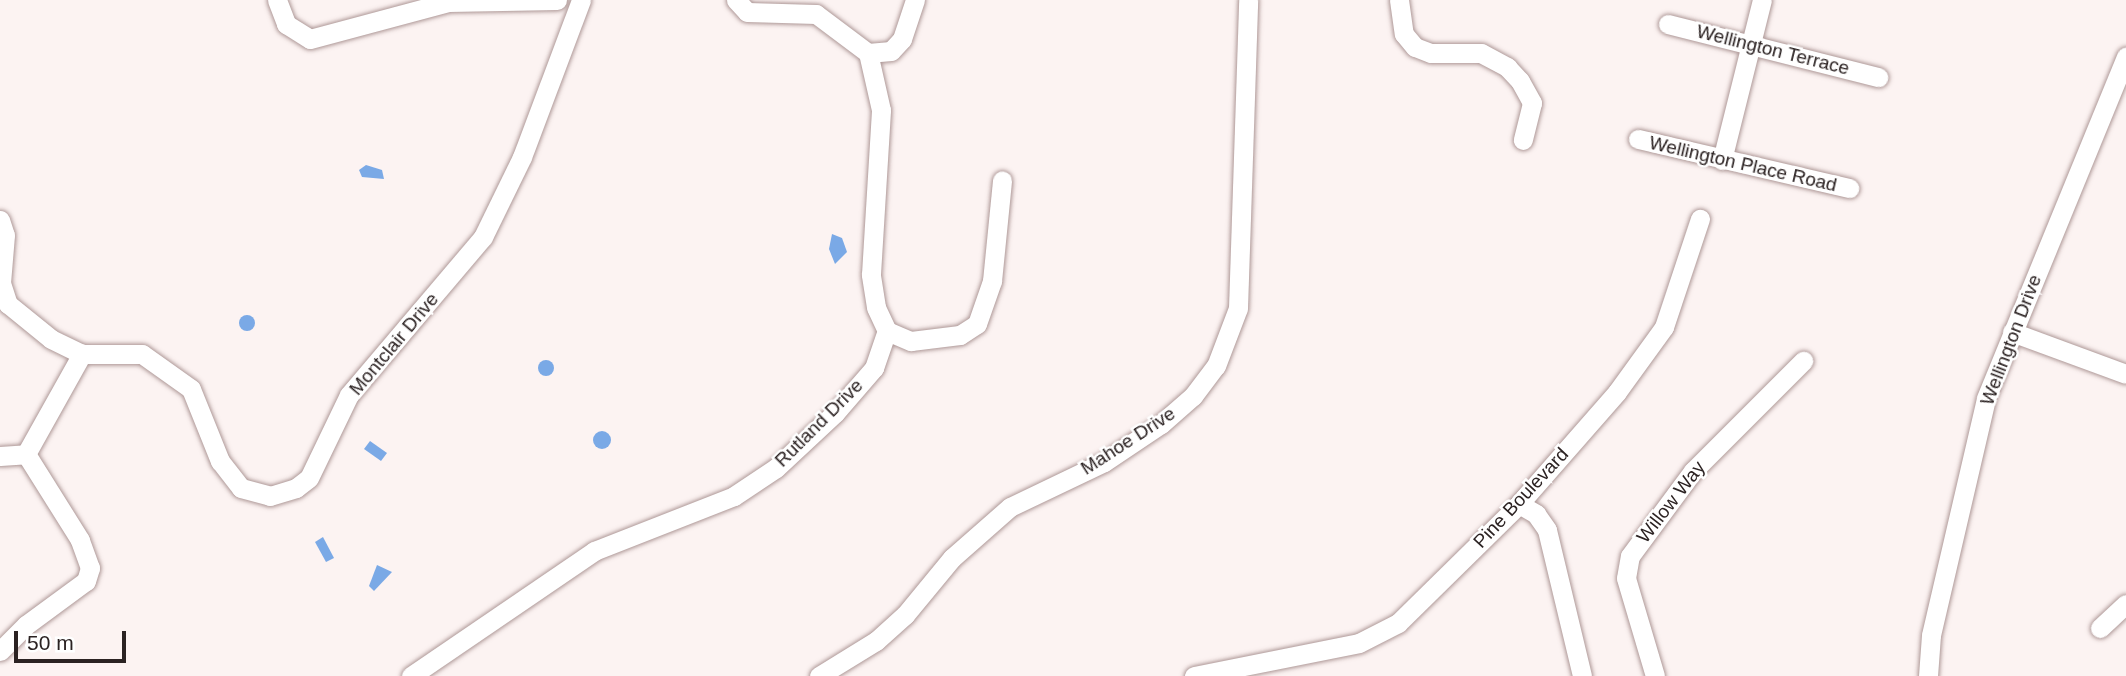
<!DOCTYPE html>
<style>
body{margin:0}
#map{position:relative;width:2126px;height:676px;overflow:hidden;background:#fcf3f2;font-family:Arial,sans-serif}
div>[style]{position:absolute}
.water>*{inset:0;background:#7aa9e6}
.round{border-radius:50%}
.roads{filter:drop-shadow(0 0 2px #ae9897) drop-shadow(0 0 2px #ae9897)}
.minor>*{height:19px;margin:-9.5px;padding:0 9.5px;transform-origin:9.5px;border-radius:9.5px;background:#fff}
span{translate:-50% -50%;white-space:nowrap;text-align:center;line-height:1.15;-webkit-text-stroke:5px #fff;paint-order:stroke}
.street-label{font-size:19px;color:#2b2222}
.scale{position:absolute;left:14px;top:631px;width:112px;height:32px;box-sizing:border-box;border:4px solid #2b2222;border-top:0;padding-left:9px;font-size:21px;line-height:24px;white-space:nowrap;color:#2b2222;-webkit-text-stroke:5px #fff;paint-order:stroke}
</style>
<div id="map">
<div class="water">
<div style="clip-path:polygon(366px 165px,382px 170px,384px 179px,362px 177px,359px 170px)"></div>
<div style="clip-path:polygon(832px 234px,842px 238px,847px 252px,835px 264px,829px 249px)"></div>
<div class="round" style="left:239px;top:315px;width:16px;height:16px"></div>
<div class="round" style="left:538px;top:360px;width:16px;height:16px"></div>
<div class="round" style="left:593px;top:431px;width:18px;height:18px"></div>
<div style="clip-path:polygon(370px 441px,387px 453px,381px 461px,364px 449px)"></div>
<div style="clip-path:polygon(323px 537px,334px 558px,326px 562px,315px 542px)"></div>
<div style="clip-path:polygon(377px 565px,392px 572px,374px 591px,369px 586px)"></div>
</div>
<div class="roads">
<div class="minor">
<div style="left:277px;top:0;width:26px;rotate:69deg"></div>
<div style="left:286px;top:24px;width:28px;rotate:32deg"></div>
<div style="left:310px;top:39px;width:143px;rotate:-15deg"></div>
<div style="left:448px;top:2px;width:109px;rotate:-1.1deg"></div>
<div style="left:736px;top:0;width:16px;rotate:47deg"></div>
<div style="left:747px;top:12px;width:69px;rotate:1.7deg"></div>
<div style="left:816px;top:14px;width:65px;rotate:36.9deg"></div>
<div style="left:868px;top:53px;width:23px;rotate:-5deg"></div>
<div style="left:891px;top:51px;width:16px;rotate:-47deg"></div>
<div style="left:902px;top:39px;width:41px;rotate:-71.6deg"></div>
<div style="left:1399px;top:0;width:34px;rotate:82deg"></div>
<div style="left:1404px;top:34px;width:17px;rotate:50deg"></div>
<div style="left:1415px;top:47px;width:17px;rotate:21deg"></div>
<div style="left:1431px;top:53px;width:50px"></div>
<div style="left:1481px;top:53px;width:30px;rotate:28deg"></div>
<div style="left:1507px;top:67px;width:19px;rotate:47deg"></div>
<div style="left:1520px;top:81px;width:25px;rotate:61deg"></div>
<div style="left:1532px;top:103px;width:38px;rotate:104deg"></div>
<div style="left:1668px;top:24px;width:217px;rotate:14.2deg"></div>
<div style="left:1638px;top:139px;width:217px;rotate:13.1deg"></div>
<div style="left:1722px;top:160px;width:165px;rotate:-76deg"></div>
<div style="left:0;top:220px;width:16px;rotate:72deg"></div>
<div style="left:5px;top:235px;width:48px;rotate:94.8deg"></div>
<div style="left:1px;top:283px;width:22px;rotate:72deg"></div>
<div style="left:8px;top:304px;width:55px;rotate:39.1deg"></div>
<div style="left:51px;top:339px;width:34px;rotate:26deg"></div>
<div style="left:887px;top:331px;width:26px;rotate:23deg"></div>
<div style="left:911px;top:341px;width:49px;rotate:-7deg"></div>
<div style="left:960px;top:335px;width:20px;rotate:-33deg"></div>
<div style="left:977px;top:324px;width:46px;rotate:-70.8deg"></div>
<div style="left:992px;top:281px;width:101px;rotate:-84.3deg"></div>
<div style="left:2012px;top:332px;width:121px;rotate:20.2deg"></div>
<div style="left:0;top:456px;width:26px;rotate:-4deg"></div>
<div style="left:26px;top:454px;width:115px;rotate:-60.8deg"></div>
<div style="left:82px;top:354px;width:60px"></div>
<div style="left:142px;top:354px;width:60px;rotate:35.5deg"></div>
<div style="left:191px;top:389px;width:78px;rotate:68.1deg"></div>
<div style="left:220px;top:461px;width:34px;rotate:52deg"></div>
<div style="left:241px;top:488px;width:30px;rotate:15deg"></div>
<div style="left:270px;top:496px;width:27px;rotate:-17deg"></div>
<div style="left:296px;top:488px;width:16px;rotate:-38deg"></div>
<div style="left:309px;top:478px;width:92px;rotate:-64.3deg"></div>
<div style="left:349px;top:395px;width:207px;rotate:-49.7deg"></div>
<div style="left:483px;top:237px;width:89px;rotate:-64deg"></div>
<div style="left:522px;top:157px;width:168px;rotate:-69.4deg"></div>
<div style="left:1519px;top:504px;width:20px;rotate:30deg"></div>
<div style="left:1536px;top:514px;width:19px;rotate:55deg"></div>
<div style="left:1547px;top:530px;width:150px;rotate:76.5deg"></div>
<div style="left:2100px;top:628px;width:35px;rotate:-43deg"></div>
<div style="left:0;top:651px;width:37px;rotate:-45deg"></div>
<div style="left:26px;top:625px;width:74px;rotate:-36.3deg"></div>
<div style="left:86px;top:581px;width:14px;rotate:-73deg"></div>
<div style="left:90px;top:568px;width:30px;rotate:-110deg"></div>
<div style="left:80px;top:540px;width:102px;rotate:-122.1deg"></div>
<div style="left:411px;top:676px;width:222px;rotate:-34.3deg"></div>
<div style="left:594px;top:551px;width:150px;rotate:-21.4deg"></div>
<div style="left:734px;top:496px;width:50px;rotate:-33.7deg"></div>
<div style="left:776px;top:468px;width:81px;rotate:-43deg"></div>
<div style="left:835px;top:413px;width:60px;rotate:-49.1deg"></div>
<div style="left:874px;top:368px;width:39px;rotate:-71deg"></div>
<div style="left:887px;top:331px;width:26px;rotate:-115deg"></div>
<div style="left:876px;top:307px;width:33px;rotate:-99deg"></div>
<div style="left:871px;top:274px;width:164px;rotate:-86.5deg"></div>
<div style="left:881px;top:110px;width:58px;rotate:-102.8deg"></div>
<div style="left:819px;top:676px;width:67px;rotate:-31.6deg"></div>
<div style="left:876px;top:641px;width:39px;rotate:-42deg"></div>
<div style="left:905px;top:615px;width:74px;rotate:-50.5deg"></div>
<div style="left:952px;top:558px;width:77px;rotate:-41.3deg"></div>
<div style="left:1010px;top:507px;width:104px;rotate:-25.6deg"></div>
<div style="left:1104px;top:462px;width:69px;rotate:-33.7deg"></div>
<div style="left:1161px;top:424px;width:43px;rotate:-41.2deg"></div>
<div style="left:1193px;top:396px;width:38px;rotate:-53deg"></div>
<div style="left:1216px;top:366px;width:62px;rotate:-69.2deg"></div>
<div style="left:1238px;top:308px;width:308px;rotate:-88.1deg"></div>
<div style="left:1194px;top:676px;width:168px;rotate:-11.3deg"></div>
<div style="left:1359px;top:643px;width:44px;rotate:-27.1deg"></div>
<div style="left:1398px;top:623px;width:170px;rotate:-44.5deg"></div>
<div style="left:1519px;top:504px;width:149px;rotate:-48.8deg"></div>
<div style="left:1617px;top:392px;width:80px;rotate:-54.1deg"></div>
<div style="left:1664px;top:327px;width:114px;rotate:-71.6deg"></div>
<div style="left:1655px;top:676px;width:102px;rotate:-106.5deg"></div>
<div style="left:1626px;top:578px;width:22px;rotate:-80deg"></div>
<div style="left:1630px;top:556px;width:106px;rotate:-53.5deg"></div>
<div style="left:1693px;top:471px;width:156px;rotate:-45deg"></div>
<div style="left:1928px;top:676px;width:41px;rotate:-85.8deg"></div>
<div style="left:1931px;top:635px;width:243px;rotate:-76.9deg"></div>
<div style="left:1986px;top:398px;width:369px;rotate:-67.7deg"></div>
</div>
</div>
<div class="street-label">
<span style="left:1773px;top:50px;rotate:14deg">Wellington Terrace</span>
<span style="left:1743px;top:164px;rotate:13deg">Wellington Place Road</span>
<span style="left:2011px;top:340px;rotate:-69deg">Wellington Drive</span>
<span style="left:394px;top:344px;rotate:-50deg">Montclair Drive</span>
<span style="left:819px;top:423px;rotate:-45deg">Rutland Drive</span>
<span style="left:1128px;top:441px;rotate:-33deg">Mahoe Drive</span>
<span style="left:1521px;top:498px;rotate:-47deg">Pine Boulevard</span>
<span style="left:1671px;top:502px;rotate:-52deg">Willow Way</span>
</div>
<div class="scale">50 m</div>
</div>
